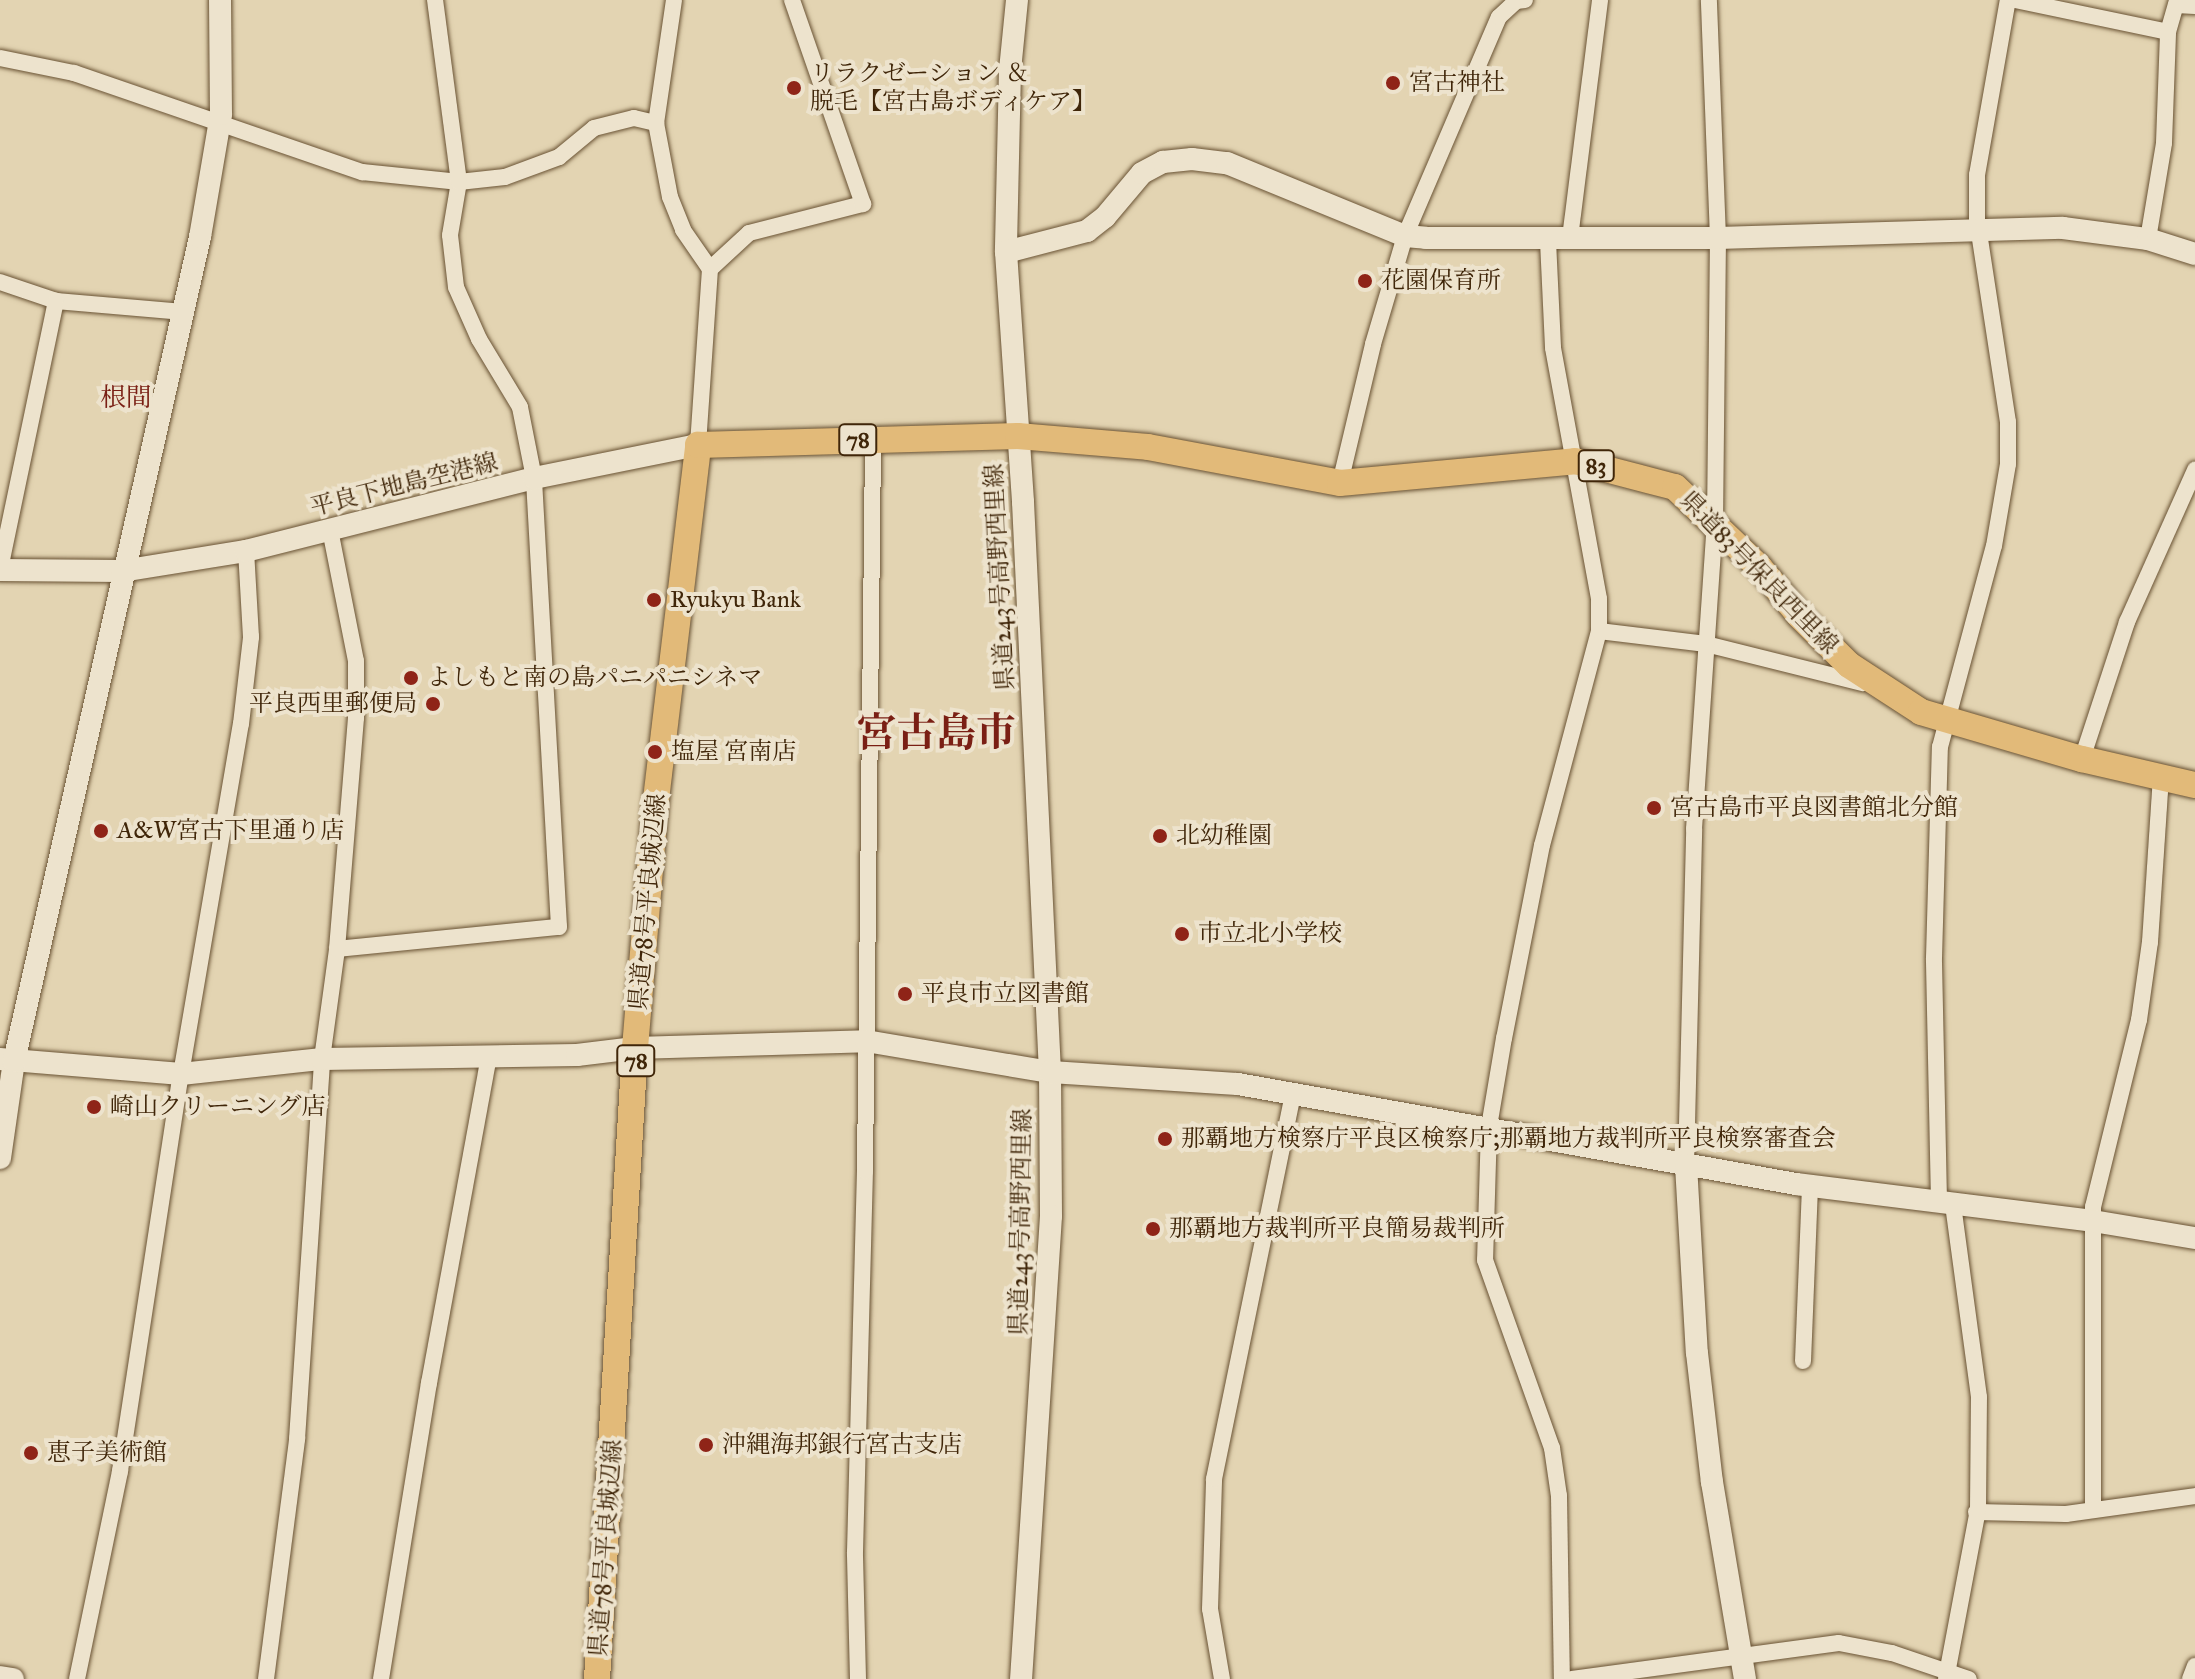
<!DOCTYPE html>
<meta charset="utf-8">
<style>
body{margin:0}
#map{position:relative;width:2195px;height:1679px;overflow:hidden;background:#e3d4b2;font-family:"IM FELL Great Primer","Noto Serif JP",serif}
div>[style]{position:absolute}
.roads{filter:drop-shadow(0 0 2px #695233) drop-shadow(0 0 2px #695233)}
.street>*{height:16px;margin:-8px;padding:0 8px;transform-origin:8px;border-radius:8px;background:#ede3cd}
.secondary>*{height:22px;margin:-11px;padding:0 11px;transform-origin:11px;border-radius:11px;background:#ede3cd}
.primary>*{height:26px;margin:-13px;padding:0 13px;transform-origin:13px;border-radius:13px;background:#e2ba79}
.dots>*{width:22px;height:22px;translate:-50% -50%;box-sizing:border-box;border:4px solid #ede3cd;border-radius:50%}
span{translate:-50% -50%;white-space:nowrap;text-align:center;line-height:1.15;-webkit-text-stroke:8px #ede3cd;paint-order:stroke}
.shield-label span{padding:2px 6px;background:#ede3cd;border:2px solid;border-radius:6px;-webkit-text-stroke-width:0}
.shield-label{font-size:22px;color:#402609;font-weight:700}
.poi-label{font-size:24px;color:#402609}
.left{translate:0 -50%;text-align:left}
.right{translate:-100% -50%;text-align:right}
.street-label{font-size:24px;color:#402609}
.neighbourhood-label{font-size:26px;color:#7a1f14}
.town-label{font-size:40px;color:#7a1f14;font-weight:700}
</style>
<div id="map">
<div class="roads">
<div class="street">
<div style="left:674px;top:0;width:124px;rotate:98.3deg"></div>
<div style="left:656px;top:123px;width:75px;rotate:79.3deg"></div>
<div style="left:670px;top:197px;width:35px;rotate:68deg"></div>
<div style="left:683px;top:230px;width:47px;rotate:55.3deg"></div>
<div style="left:710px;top:269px;width:176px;rotate:93.9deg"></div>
<div style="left:2015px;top:0;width:156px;rotate:11.8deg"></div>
<div style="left:2176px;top:5px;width:19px;rotate:3deg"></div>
<div style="left:0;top:58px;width:76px;rotate:11.5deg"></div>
<div style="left:74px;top:73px;width:305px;rotate:19deg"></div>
<div style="left:362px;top:172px;width:98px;rotate:5.9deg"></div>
<div style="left:459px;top:182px;width:46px;rotate:-6.2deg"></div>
<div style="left:505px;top:177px;width:58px;rotate:-20.3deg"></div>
<div style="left:559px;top:157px;width:45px;rotate:-39.6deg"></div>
<div style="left:594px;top:128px;width:41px;rotate:-14deg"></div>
<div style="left:634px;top:118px;width:23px;rotate:13deg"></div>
<div style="left:1570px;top:238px;width:240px;rotate:-82.8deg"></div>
<div style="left:2148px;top:239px;width:97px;rotate:-80.5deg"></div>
<div style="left:2164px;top:143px;width:111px;rotate:-87.9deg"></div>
<div style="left:2168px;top:32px;width:33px;rotate:-74deg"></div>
<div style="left:1548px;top:241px;width:107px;rotate:87.3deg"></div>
<div style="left:1553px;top:348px;width:255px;rotate:79.6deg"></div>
<div style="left:1599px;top:599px;width:32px;rotate:90deg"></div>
<div style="left:1599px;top:631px;width:221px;rotate:104.9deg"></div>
<div style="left:1542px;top:845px;width:197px;rotate:101.1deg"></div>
<div style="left:1504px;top:1038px;width:90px;rotate:99.6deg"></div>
<div style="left:1489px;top:1127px;width:133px;rotate:91.7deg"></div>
<div style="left:1485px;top:1260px;width:200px;rotate:70.4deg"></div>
<div style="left:1552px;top:1448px;width:49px;rotate:81.7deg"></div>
<div style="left:1559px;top:1496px;width:183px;rotate:89.1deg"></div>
<div style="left:710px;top:269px;width:53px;rotate:-42.7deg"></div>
<div style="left:749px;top:233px;width:118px;rotate:-14.3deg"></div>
<div style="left:863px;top:204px;width:216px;rotate:-109.2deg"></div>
<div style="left:0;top:282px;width:59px;rotate:18.7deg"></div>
<div style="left:56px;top:301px;width:128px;rotate:4.9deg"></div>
<div style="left:1340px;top:483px;width:143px;rotate:-76.6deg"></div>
<div style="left:1373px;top:344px;width:113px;rotate:-73.5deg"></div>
<div style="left:1405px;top:236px;width:238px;rotate:-66.8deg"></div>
<div style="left:1499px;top:17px;width:23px;rotate:-43deg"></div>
<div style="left:1516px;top:1px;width:9px;rotate:-6deg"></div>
<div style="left:0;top:569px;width:274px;rotate:-78.2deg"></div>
<div style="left:1599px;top:631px;width:108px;rotate:6.9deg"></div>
<div style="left:1706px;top:644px;width:162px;rotate:14deg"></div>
<div style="left:2082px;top:759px;width:144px;rotate:-71.8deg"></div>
<div style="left:2127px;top:622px;width:167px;rotate:-65.9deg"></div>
<div style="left:337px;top:949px;width:223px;rotate:-5.7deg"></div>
<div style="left:559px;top:927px;width:450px;rotate:-93.2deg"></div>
<div style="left:534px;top:478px;width:72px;rotate:-101.2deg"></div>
<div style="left:520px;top:407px;width:79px;rotate:-121.1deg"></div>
<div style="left:479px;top:339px;width:57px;rotate:-113.9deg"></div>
<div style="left:456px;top:287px;width:52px;rotate:-96.6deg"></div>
<div style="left:450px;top:235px;width:54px;rotate:-80.4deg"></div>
<div style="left:459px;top:182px;width:184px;rotate:-97.5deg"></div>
<div style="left:1686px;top:1165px;width:336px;rotate:-88.6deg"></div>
<div style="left:1694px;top:829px;width:307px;rotate:-86.1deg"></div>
<div style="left:1715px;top:523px;width:285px;rotate:-89.4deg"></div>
<div style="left:1718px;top:238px;width:238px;rotate:-92.2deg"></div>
<div style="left:1939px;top:1201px;width:243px;rotate:-91.2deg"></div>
<div style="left:1934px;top:958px;width:211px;rotate:-88.4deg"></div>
<div style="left:1940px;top:747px;width:208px;rotate:-75deg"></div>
<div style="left:1994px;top:546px;width:83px;rotate:-80.3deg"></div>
<div style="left:2008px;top:464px;width:42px;rotate:-90deg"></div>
<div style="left:2008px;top:422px;width:205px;rotate:-98.7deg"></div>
<div style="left:1977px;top:219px;width:44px;rotate:-90deg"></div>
<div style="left:1977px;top:175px;width:178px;rotate:-80deg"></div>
<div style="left:1803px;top:1361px;width:176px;rotate:-87.7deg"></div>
<div style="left:2093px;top:1509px;width:302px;rotate:-90deg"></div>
<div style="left:2093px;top:1207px;width:193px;rotate:-76.2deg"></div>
<div style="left:2139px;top:1020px;width:79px;rotate:-82deg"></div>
<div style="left:2150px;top:942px;width:165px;rotate:-86.2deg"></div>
<div style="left:1976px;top:1512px;width:90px;rotate:1.3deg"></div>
<div style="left:2066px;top:1514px;width:130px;rotate:-7.9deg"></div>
<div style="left:77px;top:1679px;width:212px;rotate:-78.3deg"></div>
<div style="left:120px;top:1471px;width:402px;rotate:-81.3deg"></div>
<div style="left:181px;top:1074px;width:355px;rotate:-80.3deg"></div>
<div style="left:241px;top:724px;width:88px;rotate:-83.4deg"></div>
<div style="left:251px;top:637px;width:86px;rotate:-93.3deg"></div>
<div style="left:266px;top:1679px;width:242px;rotate:-82.6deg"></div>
<div style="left:297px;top:1439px;width:381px;rotate:-86.2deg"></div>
<div style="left:322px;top:1059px;width:111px;rotate:-82.2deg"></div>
<div style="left:337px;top:949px;width:232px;rotate:-85.3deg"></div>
<div style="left:356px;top:718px;width:57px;rotate:-90deg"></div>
<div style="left:356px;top:661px;width:134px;rotate:-101.2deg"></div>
<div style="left:381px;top:1679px;width:300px;rotate:-80.8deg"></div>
<div style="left:429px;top:1383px;width:333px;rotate:-79.6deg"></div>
<div style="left:858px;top:1679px;width:127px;rotate:-91.4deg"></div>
<div style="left:855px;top:1552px;width:381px;rotate:-88.5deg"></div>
<div style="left:865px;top:1171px;width:732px;rotate:-89.37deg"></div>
<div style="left:1222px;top:1679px;width:71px;rotate:-99.7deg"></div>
<div style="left:1210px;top:1609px;width:130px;rotate:-88.2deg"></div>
<div style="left:1214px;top:1479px;width:393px;rotate:-78.4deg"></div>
<div style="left:1572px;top:1679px;width:269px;rotate:-7.7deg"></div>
<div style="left:1839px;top:1643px;width:54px;rotate:10.7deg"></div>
<div style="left:1892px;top:1653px;width:81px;rotate:18.7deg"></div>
<div style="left:1946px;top:1679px;width:173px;rotate:-79.3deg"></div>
<div style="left:1978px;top:1509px;width:112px;rotate:-89.5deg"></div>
<div style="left:1979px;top:1397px;width:195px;rotate:-97.7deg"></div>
<div style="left:2190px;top:1679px;width:14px;rotate:-69deg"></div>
</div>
<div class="secondary">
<div style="left:1017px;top:0;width:70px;rotate:95.7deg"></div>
<div style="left:1010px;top:70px;width:182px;rotate:91.3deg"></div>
<div style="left:1006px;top:252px;width:251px;rotate:86.1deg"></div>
<div style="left:1023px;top:502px;width:571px;rotate:87.29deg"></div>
<div style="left:1050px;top:1072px;width:144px;rotate:89.6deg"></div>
<div style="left:1051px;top:1216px;width:464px;rotate:93.7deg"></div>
<div style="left:1006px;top:252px;width:84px;rotate:-14.5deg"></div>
<div style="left:1087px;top:231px;width:23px;rotate:-38deg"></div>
<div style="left:1105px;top:217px;width:57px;rotate:-49.9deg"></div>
<div style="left:1142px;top:173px;width:24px;rotate:-28deg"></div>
<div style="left:1163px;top:162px;width:29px;rotate:-6deg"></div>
<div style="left:1192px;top:159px;width:35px;rotate:7deg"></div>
<div style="left:1227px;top:163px;width:192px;rotate:22.3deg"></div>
<div style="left:1405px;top:236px;width:21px;rotate:5deg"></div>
<div style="left:1426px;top:238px;width:292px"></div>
<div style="left:1718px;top:238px;width:345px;rotate:-1.7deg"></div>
<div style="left:2063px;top:228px;width:86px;rotate:7.4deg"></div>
<div style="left:2148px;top:239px;width:49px;rotate:17.7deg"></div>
<div style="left:0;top:570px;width:122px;rotate:0.5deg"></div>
<div style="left:122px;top:571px;width:126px;rotate:-9.2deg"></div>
<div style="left:246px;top:551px;width:297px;rotate:-14.2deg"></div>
<div style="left:534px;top:478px;width:167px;rotate:-11.4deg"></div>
<div style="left:0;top:1059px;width:182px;rotate:4.7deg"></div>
<div style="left:181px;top:1074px;width:142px;rotate:-6.1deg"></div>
<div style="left:322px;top:1059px;width:255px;rotate:-0.9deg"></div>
<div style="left:577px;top:1055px;width:58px;rotate:-6.9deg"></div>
<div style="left:635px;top:1048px;width:231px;rotate:-1.7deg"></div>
<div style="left:866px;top:1041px;width:187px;rotate:9.6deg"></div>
<div style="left:1050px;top:1072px;width:188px;rotate:3.7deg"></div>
<div style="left:1238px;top:1084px;width:567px;rotate:10.16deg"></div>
<div style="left:1796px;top:1184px;width:299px;rotate:7.1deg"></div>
<div style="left:2093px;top:1221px;width:103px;rotate:9.5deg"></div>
<div style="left:0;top:1158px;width:98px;rotate:-81.8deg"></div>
<div style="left:14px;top:1061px;width:845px;rotate:-77.28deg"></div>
<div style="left:200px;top:237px;width:125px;rotate:-80.3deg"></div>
<div style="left:221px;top:114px;width:114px;rotate:-90.5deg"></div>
<div style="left:1686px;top:1165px;width:188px;rotate:86.7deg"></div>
<div style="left:1697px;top:1353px;width:130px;rotate:83.4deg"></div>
<div style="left:1712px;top:1482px;width:200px;rotate:80.5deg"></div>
<div style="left:0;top:1677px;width:13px;rotate:9deg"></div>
</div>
<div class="primary">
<div style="left:597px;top:1679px;width:632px;rotate:-86.55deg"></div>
<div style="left:635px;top:1048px;width:241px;rotate:-85.2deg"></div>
<div style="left:655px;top:808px;width:366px;rotate:-83.2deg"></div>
<div style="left:698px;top:445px;width:320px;rotate:-1.6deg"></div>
<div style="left:1018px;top:436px;width:130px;rotate:4.8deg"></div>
<div style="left:1148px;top:447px;width:195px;rotate:10.6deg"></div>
<div style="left:1340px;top:483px;width:236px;rotate:-5.3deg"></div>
<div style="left:1575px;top:461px;width:103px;rotate:14.6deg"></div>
<div style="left:1675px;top:487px;width:117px;rotate:43.6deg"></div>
<div style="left:1760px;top:568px;width:62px;rotate:50.2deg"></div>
<div style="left:1800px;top:616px;width:69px;rotate:45deg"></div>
<div style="left:1849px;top:665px;width:86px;rotate:33.1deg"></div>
<div style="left:1921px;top:712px;width:168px;rotate:16.3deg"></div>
<div style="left:2082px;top:759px;width:116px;rotate:13deg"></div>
</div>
</div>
<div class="dots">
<div style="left:1393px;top:83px;background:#8f2418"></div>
<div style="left:794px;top:88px;background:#8f2418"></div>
<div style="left:1365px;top:281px;background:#8f2418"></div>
<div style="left:654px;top:600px;background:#8f2418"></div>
<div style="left:411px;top:678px;background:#8f2418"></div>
<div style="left:433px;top:704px;background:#8f2418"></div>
<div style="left:655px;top:752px;background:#8f2418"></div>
<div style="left:1654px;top:808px;background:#8f2418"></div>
<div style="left:101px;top:831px;background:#8f2418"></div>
<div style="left:1160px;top:836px;background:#8f2418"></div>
<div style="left:1182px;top:934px;background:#8f2418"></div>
<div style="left:905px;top:994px;background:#8f2418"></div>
<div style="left:94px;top:1107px;background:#8f2418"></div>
<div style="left:1165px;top:1139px;background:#8f2418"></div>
<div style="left:1153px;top:1229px;background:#8f2418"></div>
<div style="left:706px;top:1445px;background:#8f2418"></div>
<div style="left:31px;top:1453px;background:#8f2418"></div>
</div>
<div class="shield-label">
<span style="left:858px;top:440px">78</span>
<span style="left:1596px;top:466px">83</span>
<span style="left:636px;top:1061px">78</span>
</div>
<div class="poi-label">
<span class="left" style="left:810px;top:88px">リラクゼーション ＆<br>脱毛【宮古島ボディケア】</span>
<span class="left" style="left:1409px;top:83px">宮古神社</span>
<span class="left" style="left:1381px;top:281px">花園保育所</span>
<span class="left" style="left:670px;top:600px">Ryukyu Bank</span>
<span class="left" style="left:427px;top:678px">よしもと南の島パニパニシネマ</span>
<span class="right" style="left:417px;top:704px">平良西里郵便局</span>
<span class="left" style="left:671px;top:752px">塩屋 宮南店</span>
<span class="left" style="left:1670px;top:808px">宮古島市平良図書館北分館</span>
<span class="left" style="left:117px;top:831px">A&amp;W宮古下里通り店</span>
<span class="left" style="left:1176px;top:836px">北幼稚園</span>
<span class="left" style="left:1198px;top:934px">市立北小学校</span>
<span class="left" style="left:921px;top:994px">平良市立図書館</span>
<span class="left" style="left:110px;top:1107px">崎山クリーニング店</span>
<span class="left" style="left:1181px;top:1139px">那覇地方検察庁平良区検察庁;那覇地方裁判所平良検察審査会</span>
<span class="left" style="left:1169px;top:1229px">那覇地方裁判所平良簡易裁判所</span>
<span class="left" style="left:722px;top:1445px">沖縄海邦銀行宮古支店</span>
<span class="left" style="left:47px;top:1453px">恵子美術館</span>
</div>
<div class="street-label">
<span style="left:404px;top:485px;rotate:-14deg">平良下地島空港線</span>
<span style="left:1759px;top:573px;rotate:46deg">県道83号保良西里線</span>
<span style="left:1000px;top:577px;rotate:-93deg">県道243号高野西里線</span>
<span style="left:648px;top:902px;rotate:-85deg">県道78号平良城辺線</span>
<span style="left:1021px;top:1222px;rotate:-89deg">県道243号高野西里線</span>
<span style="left:606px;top:1548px;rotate:-86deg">県道78号平良城辺線</span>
</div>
<div class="neighbourhood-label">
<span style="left:126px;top:398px">根間</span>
</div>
<div class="town-label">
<span style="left:936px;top:733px">宮古島市</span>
</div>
</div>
